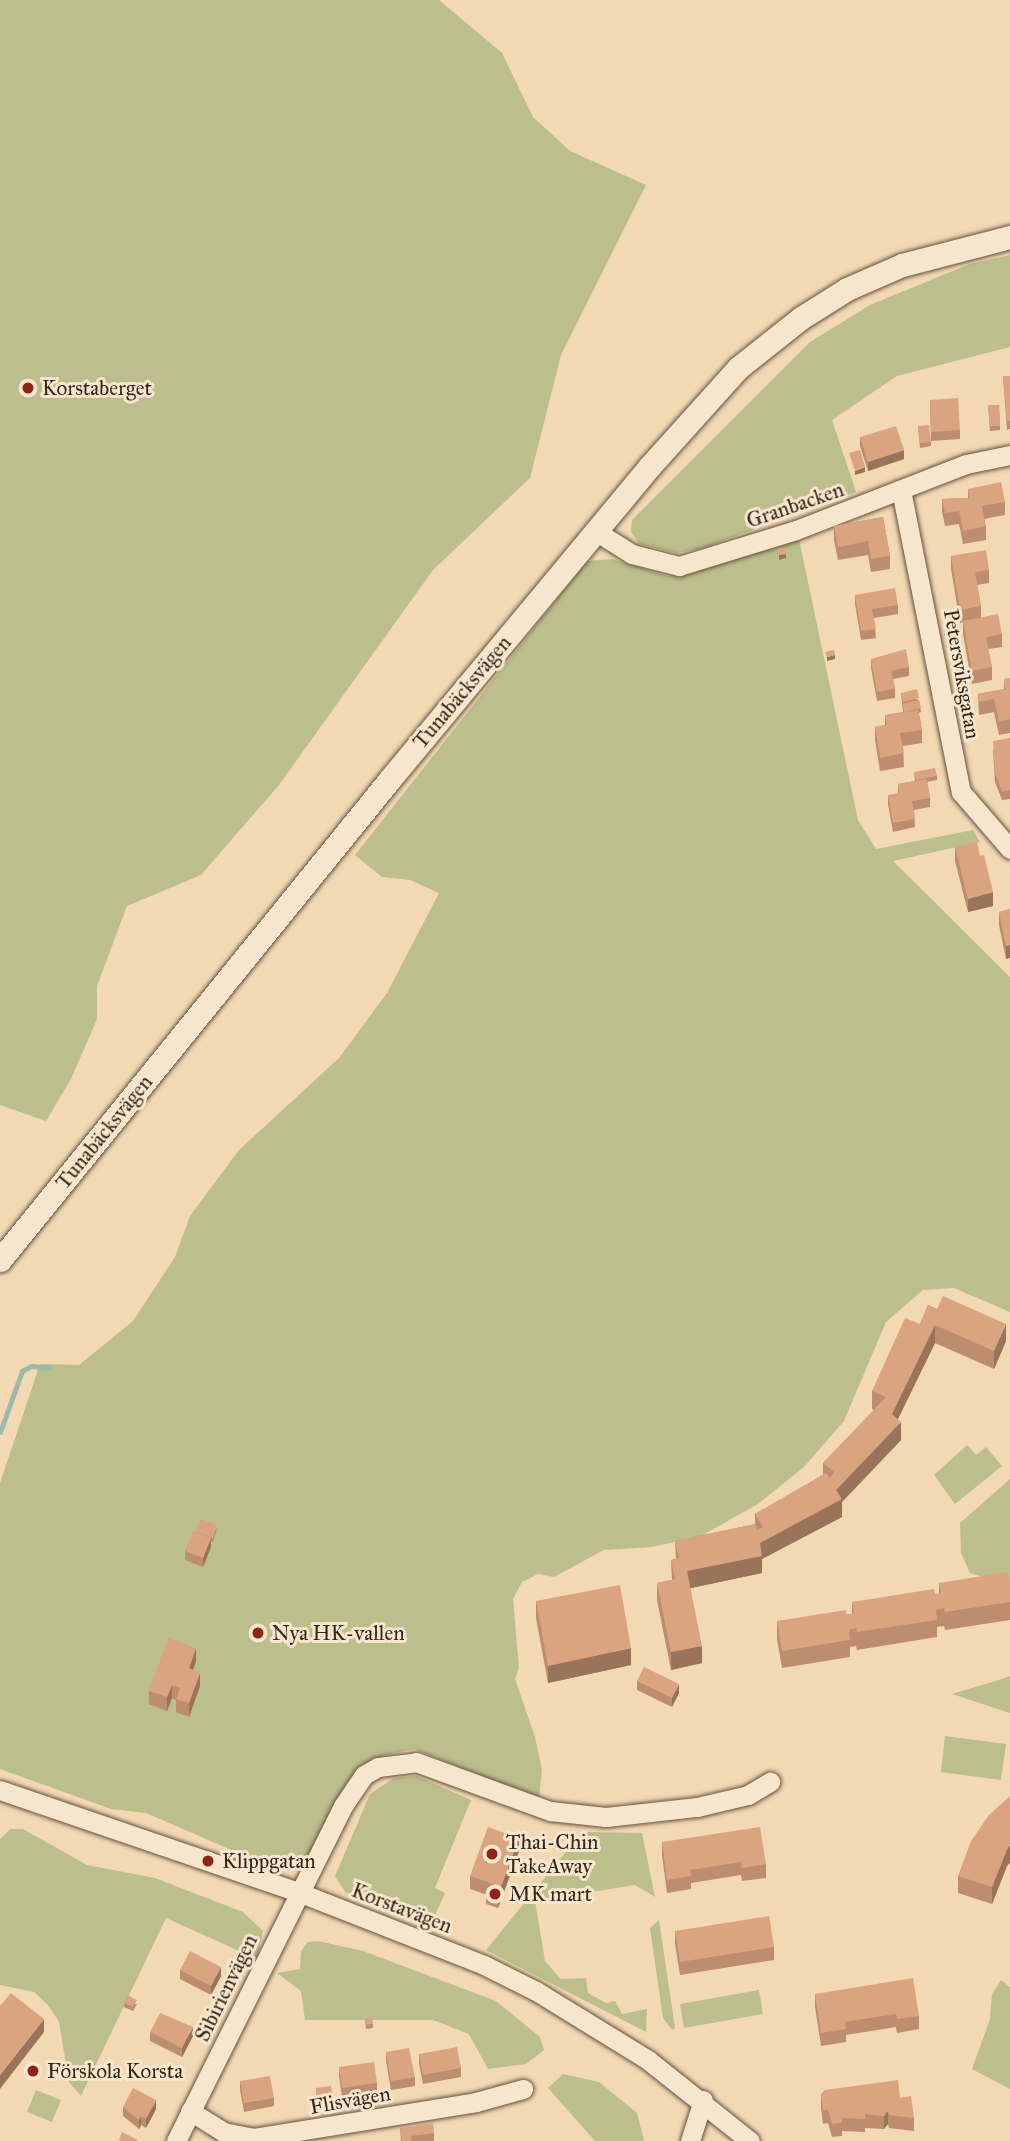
<!DOCTYPE html>
<meta charset="utf-8">
<style>
body{margin:0}
#map{position:relative;width:1010px;height:2141px;overflow:hidden;background:#f3d8b4;font-family:"IM FELL Great Primer",serif}
div>[style]{position:absolute}
.green>*{inset:0;background:#bcbe8c}
.stream>*{height:5px;margin:-2.5px;padding:0 2.5px;transform-origin:2.5px;border-radius:2.5px;background:#9cbaaa}
.roads{filter:drop-shadow(0 0 2px #64523f) drop-shadow(0 0 2px #64523f)}
.minor>*{height:19px;margin:-9.5px;padding:0 9.5px;transform-origin:9.5px;border-radius:9.5px;background:#f7e6ce}
.tertiary>*{height:23px;margin:-11.5px;padding:0 11.5px;transform-origin:11.5px;border-radius:11.5px;background:#f7e6ce}
.wall>*{inset:0;background:#bc8d6f}
.shaded-wall>*{inset:0;background:#99735a}
.building>*{inset:0;background:#dba481}
.dots>*{width:19px;height:19px;translate:-50% -50%;box-sizing:border-box;border:4px solid #f7e6ce;border-radius:50%}
span{translate:-50% -50%;white-space:nowrap;text-align:center;line-height:1.15;-webkit-text-stroke:6px #f7e6ce;paint-order:stroke}
.poi-label{font-size:21px;color:#352618}
.left{translate:0 -50%;text-align:left}
.street-label{font-size:21px;color:#352618}
</style>
<div id="map">
<div class="green">
<div style="clip-path:polygon(0 0,439px 0,502px 53px,533px 117px,570px 151px,646px 185px,561px 355px,530px 478px,433px 570px,279px 785px,201px 875px,127px 906px,97px 986px,97px 1019px,71px 1079px,46px 1121px,0 1105px)"></div>
<div style="clip-path:polygon(1010px 255px,1010px 347px,897px 376px,832px 420px,856px 492px,703px 548px,677px 553px,639px 544px,631px 532px,632px 520px,810px 342px,870px 305px,970px 264px)"></div>
<div style="clip-path:polygon(799px 539px,858px 820px,876px 849px,973px 830px,980px 842px,893px 861px,1010px 977px,1010px 1312px,954px 1288px,923px 1290px,886px 1322px,844px 1421px,804px 1467px,758px 1504px,701px 1536px,652px 1547px,604px 1550px,554px 1577px,538px 1574px,522px 1582px,513px 1599px,519px 1668px,515px 1679px,535px 1737px,542px 1770px,539px 1798px,414px 1749px,386px 1755px,363px 1766px,346px 1784px,311px 1856px,295px 1869px,273px 1868px,146px 1813px,111px 1809px,0 1769px,0 1483px,40px 1364px,79px 1365px,133px 1321px,175px 1257px,190px 1216px,239px 1150px,339px 1058px,387px 993px,439px 893px,410px 880px,382px 877px,355px 855px,587px 561px,612px 559px,668px 576px,690px 574px)"></div>
<div style="clip-path:polygon(967px 1445px,976px 1455px,986px 1447px,1002px 1466px,955px 1504px,934px 1475px)"></div>
<div style="clip-path:polygon(1010px 1479px,1010px 1586px,970px 1573px,961px 1553px,960px 1523px)"></div>
<div style="clip-path:polygon(1010px 1676px,1010px 1713px,952px 1694px,999px 1680px)"></div>
<div style="clip-path:polygon(945px 1736px,1006px 1744px,1001px 1780px,941px 1772px)"></div>
<div style="clip-path:polygon(417px 1776px,471px 1800px,435px 1888px,445px 1893px,432px 1922px,426px 1923px,345px 1892px,335px 1876px,370px 1794px,394px 1778px)"></div>
<div style="clip-path:polygon(10px 1829px,23px 1829px,87px 1865px,155px 1878px,243px 1912px,263px 1931px,257px 1959px,166px 1918px,81px 2096px,69px 2082px,59px 2022px,48px 2005px,34px 1992px,0 1985px,0 1839px)"></div>
<div style="clip-path:polygon(582px 1832px,642px 1833px,655px 1897px,635px 1885px,535px 1901px,545px 1961px,561px 1979px,586px 1978px,588px 1993px,606px 2003px,615px 2001px,622px 2014px,647px 2009px,646px 2032px,486px 1950px)"></div>
<div style="clip-path:polygon(659px 1920px,675px 2028px,672px 2030px,663px 2018px,650px 1928px)"></div>
<div style="clip-path:polygon(318px 1941px,363px 1951px,496px 2001px,540px 2037px,544px 2050px,526px 2064px,488px 2069px,469px 2034px,433px 2020px,305px 2020px,301px 1991px,277px 1973px,300px 1969px,301px 1951px,308px 1942px)"></div>
<div style="clip-path:polygon(1001px 1980px,1010px 1987px,1010px 2089px,972px 2069px,990px 2019px,992px 1994px)"></div>
<div style="clip-path:polygon(759px 1990px,763px 2014px,684px 2028px,680px 2004px)"></div>
<div style="clip-path:polygon(563px 2074px,599px 2082px,637px 2113px,644px 2141px,595px 2141px,548px 2088px)"></div>
<div style="clip-path:polygon(36px 2090px,61px 2100px,52px 2122px,27px 2112px)"></div>
</div>
<div class="stream">
<div style="left:0;top:1432px;width:65px;rotate:-70.2deg"></div>
<div style="left:22px;top:1371px;width:10px;rotate:-29deg"></div>
<div style="left:31px;top:1366px;width:19px;rotate:6deg"></div>
</div>
<div class="roads">
<div class="minor">
<div style="left:901px;top:490px;width:308px;rotate:78.8deg"></div>
<div style="left:961px;top:792px;width:75px;rotate:49.3deg"></div>
<div style="left:597px;top:532px;width:41px;rotate:32.2deg"></div>
<div style="left:632px;top:554px;width:49px;rotate:14.3deg"></div>
<div style="left:679px;top:566px;width:122px;rotate:-17.1deg"></div>
<div style="left:796px;top:530px;width:182px;rotate:-21.2deg"></div>
<div style="left:966px;top:464px;width:45px;rotate:-11.6deg"></div>
<div style="left:0;top:1790px;width:315px;rotate:18.9deg"></div>
<div style="left:298px;top:1892px;width:200px;rotate:21.4deg"></div>
<div style="left:484px;top:1965px;width:58px;rotate:26.6deg"></div>
<div style="left:536px;top:1991px;width:132px;rotate:31.6deg"></div>
<div style="left:648px;top:2060px;width:130px;rotate:38.5deg"></div>
<div style="left:190px;top:2111px;width:39px;rotate:32deg"></div>
<div style="left:223px;top:2132px;width:32px;rotate:11deg"></div>
<div style="left:254px;top:2138px;width:225px;rotate:-9.2deg"></div>
<div style="left:476px;top:2102px;width:49px;rotate:-15.5deg"></div>
<div style="left:176px;top:2141px;width:374px;rotate:-63.5deg"></div>
<div style="left:343px;top:1806px;width:37px;rotate:-56deg"></div>
<div style="left:364px;top:1775px;width:16px;rotate:-30deg"></div>
<div style="left:378px;top:1767px;width:38px;rotate:-7deg"></div>
<div style="left:416px;top:1762px;width:143px;rotate:20.1deg"></div>
<div style="left:550px;top:1811px;width:56px;rotate:6.1deg"></div>
<div style="left:606px;top:1817px;width:92px;rotate:-6.3deg"></div>
<div style="left:697px;top:1807px;width:52px;rotate:-13.2deg"></div>
<div style="left:748px;top:1795px;width:26px;rotate:-31deg"></div>
<div style="left:690px;top:2141px;width:43px;rotate:-72.4deg"></div>
</div>
<div class="tertiary">
<div style="left:0;top:1260px;width:619px;rotate:-50.96deg"></div>
<div style="left:390px;top:779px;width:405px;rotate:-50.3deg"></div>
<div style="left:649px;top:467px;width:133px;rotate:-48deg"></div>
<div style="left:738px;top:368px;width:80px;rotate:-38.4deg"></div>
<div style="left:801px;top:318px;width:54px;rotate:-32.2deg"></div>
<div style="left:847px;top:289px;width:60px;rotate:-23.6deg"></div>
<div style="left:902px;top:265px;width:112px;rotate:-14.5deg"></div>
</div>
</div>
<div class="wall">
<div style="clip-path:polygon(1003px 376px,1010px 376px,1010px 429px,1007px 430px)"></div>
<div style="clip-path:polygon(930px 400px,960px 430px,960px 439px,931px 441px)"></div>
<div style="clip-path:polygon(988px 405px,999px 405px,1000px 430px,990px 431px)"></div>
<div style="clip-path:polygon(918px 426px,931px 442px,931px 446px,920px 448px)"></div>
<div style="clip-path:polygon(860px 437px,904px 459px,868px 471px,860px 446px)"></div>
<div style="clip-path:polygon(968px 489px,1005px 502px,1005px 515px,984px 519px,986px 526px,986px 540px,963px 544px,959px 524px,945px 526px,942px 512px,942px 499px,968px 498px)"></div>
<div style="clip-path:polygon(883px 517px,890px 556px,890px 569px,871px 572px,868px 555px,838px 560px,834px 540px,834px 526px)"></div>
<div style="clip-path:polygon(951px 556px,989px 570px,989px 583px,977px 585px,981px 606px,981px 618px,1002px 634px,1002px 647px,988px 649px,992px 667px,992px 680px,972px 684px,963px 634px,963px 622px,960px 623px,951px 569px)"></div>
<div style="clip-path:polygon(855px 595px,898px 605px,898px 614px,874px 618px,876px 638px,861px 640px,855px 604px)"></div>
<div style="clip-path:polygon(871px 659px,909px 667px,909px 676px,893px 679px,895px 689px,895px 698px,877px 701px,871px 668px)"></div>
<div style="clip-path:polygon(1010px 678px,1010px 733px,999px 735px,994px 712px,979px 715px,978px 694px,1004px 689px,1004px 679px)"></div>
<div style="clip-path:polygon(901px 693px,919px 700px,921px 712px,919px 713px,922px 730px,922px 743px,903px 746px,904px 767px,880px 771px,875px 740px,875px 727px,885px 725px,885px 715px,903px 712px)"></div>
<div style="clip-path:polygon(1010px 738px,1010px 799px,1002px 800px,995px 782px,993px 750px)"></div>
<div style="clip-path:polygon(914px 772px,937px 776px,937px 780px,927px 782px,930px 798px,930px 807px,914px 810px,915px 827px,893px 832px,888px 804px,888px 795px,898px 794px,898px 784px,915px 781px)"></div>
<div style="clip-path:polygon(955px 847px,993px 906px,968px 912px,955px 861px)"></div>
<div style="clip-path:polygon(1010px 909px,1006px 959px,999px 925px,999px 912px)"></div>
<div style="clip-path:polygon(928px 1305px,1006px 1341px,994px 1369px,935px 1343px,898px 1419px,901px 1440px,842px 1502px,842px 1517px,762px 1559px,762px 1573px,690px 1588px,702px 1663px,671px 1670px,657px 1600px,657px 1583px,672px 1580px,671px 1560px,676px 1559px,675px 1541px,755px 1524px,755px 1514px,823px 1475px,823px 1463px,874px 1410px,872px 1409px,872px 1391px,920px 1324px)"></div>
<div style="clip-path:polygon(217px 1529px,213px 1542px,211px 1541px,211px 1547px,203px 1567px,185px 1560px,185px 1551px,196px 1532px)"></div>
<div style="clip-path:polygon(939px 1583px,1010px 1583px,1010px 1620px,945px 1630px,944px 1626px,937px 1627px,937px 1637px,857px 1650px,856px 1646px,850px 1647px,850px 1657px,782px 1668px,777px 1639px,777px 1621px,852px 1614px,852px 1602px,939px 1594px)"></div>
<div style="clip-path:polygon(536px 1601px,631px 1665px,548px 1683px,536px 1618px)"></div>
<div style="clip-path:polygon(196px 1661px,193px 1670px,200px 1686px,189px 1717px,176px 1712px,176px 1700px,172px 1698px,167px 1711px,149px 1704px,149px 1691px)"></div>
<div style="clip-path:polygon(637px 1681px,679px 1693px,672px 1707px,637px 1690px)"></div>
<div style="clip-path:polygon(662px 1842px,766px 1864px,766px 1878px,742px 1881px,741px 1875px,691px 1883px,691px 1889px,667px 1893px,662px 1855px)"></div>
<div style="clip-path:polygon(519px 1851px,498px 1908px,486px 1904px,487px 1895px,470px 1889px,470px 1876px)"></div>
<div style="clip-path:polygon(1007px 1866px,992px 1904px,958px 1893px,958px 1876px)"></div>
<div style="clip-path:polygon(675px 1931px,774px 1947px,774px 1960px,680px 1975px,675px 1944px)"></div>
<div style="clip-path:polygon(180px 1970px,221px 1976px,211px 1995px,180px 1979px)"></div>
<div style="clip-path:polygon(815px 1994px,919px 2016px,919px 2029px,897px 2033px,896px 2027px,846px 2035px,846px 2042px,821px 2046px,815px 2007px)"></div>
<div style="clip-path:polygon(124px 2003px,137px 2004px,133px 2011px,124px 2007px)"></div>
<div style="clip-path:polygon(365px 2018px,373px 2024px,373px 2028px,366px 2029px)"></div>
<div style="clip-path:polygon(150px 2032px,193px 2036px,182px 2057px,150px 2041px)"></div>
<div style="clip-path:polygon(386px 2052px,415px 2077px,415px 2086px,391px 2090px,386px 2061px)"></div>
<div style="clip-path:polygon(419px 2054px,461px 2068px,461px 2077px,423px 2084px,419px 2063px)"></div>
<div style="clip-path:polygon(339px 2067px,377px 2083px,377px 2092px,342px 2097px,339px 2076px)"></div>
<div style="clip-path:polygon(240px 2081px,274px 2098px,274px 2106px,244px 2112px,240px 2090px)"></div>
<div style="clip-path:polygon(316px 2088px,334px 2104px,334px 2109px,318px 2111px)"></div>
<div style="clip-path:polygon(821px 2094px,900px 2098px,914px 2118px,914px 2131px,889px 2128px,888px 2124px,884px 2129px,865px 2128px,865px 2132px,842px 2131px,842px 2136px,832px 2137px,828px 2123px,823px 2124px,821px 2108px)"></div>
<div style="clip-path:polygon(123px 2107px,156px 2109px,146px 2128px,141px 2125px,139px 2129px,123px 2116px)"></div>
<div style="clip-path:polygon(400px 2128px,434px 2133px,434px 2141px,401px 2141px)"></div>
</div>
<div class="shaded-wall">
<div style="clip-path:polygon(904px 450px,904px 459px,868px 471px,868px 462px)"></div>
<div style="clip-path:polygon(865px 467px,865px 472px,855px 475px,855px 471px)"></div>
<div style="clip-path:polygon(786px 554px,786px 558px,779px 560px,779px 555px)"></div>
<div style="clip-path:polygon(835px 655px,835px 659px,827px 661px,827px 657px)"></div>
<div style="clip-path:polygon(993px 892px,993px 906px,968px 912px,968px 899px)"></div>
<div style="clip-path:polygon(1010px 945px,1010px 958px,1006px 959px,1006px 946px)"></div>
<div style="clip-path:polygon(1006px 1324px,1006px 1341px,994px 1369px,994px 1351px)"></div>
<div style="clip-path:polygon(935px 1325px,935px 1343px,892px 1431px,892px 1414px)"></div>
<div style="clip-path:polygon(901px 1422px,901px 1440px,842px 1502px,842px 1517px,762px 1559px,762px 1573px,687px 1589px,687px 1571px,760px 1543px,836px 1490px)"></div>
<div style="clip-path:polygon(211px 1538px,211px 1547px,203px 1567px,203px 1558px)"></div>
<div style="clip-path:polygon(702px 1646px,702px 1663px,671px 1670px,671px 1652px)"></div>
<div style="clip-path:polygon(196px 1648px,196px 1661px,189px 1682px,189px 1668px)"></div>
<div style="clip-path:polygon(631px 1648px,631px 1665px,548px 1683px,548px 1666px)"></div>
<div style="clip-path:polygon(200px 1673px,200px 1686px,189px 1717px,189px 1703px)"></div>
<div style="clip-path:polygon(679px 1684px,679px 1693px,672px 1707px,672px 1698px)"></div>
<div style="clip-path:polygon(172px 1685px,172px 1698px,167px 1711px,167px 1697px)"></div>
<div style="clip-path:polygon(519px 1838px,519px 1851px,498px 1908px,498px 1904px,501px 1895px,501px 1887px)"></div>
<div style="clip-path:polygon(1010px 1845px,1010px 1863px,1007px 1866px,992px 1904px,992px 1887px,1007px 1849px)"></div>
<div style="clip-path:polygon(221px 1967px,221px 1976px,211px 1995px,211px 1986px)"></div>
<div style="clip-path:polygon(44px 2019px,44px 2032px,0 2089px,0 2075px)"></div>
<div style="clip-path:polygon(193px 2027px,193px 2036px,182px 2057px,182px 2048px)"></div>
<div style="clip-path:polygon(156px 2100px,156px 2109px,146px 2128px,146px 2119px)"></div>
<div style="clip-path:polygon(888px 2111px,888px 2124px,884px 2129px,884px 2116px)"></div>
<div style="clip-path:polygon(141px 2116px,141px 2125px,139px 2129px,139px 2120px)"></div>
</div>
<div class="building">
<div style="clip-path:polygon(1003px 376px,1010px 376px,1010px 421px,1007px 421px)"></div>
<div style="clip-path:polygon(958px 398px,960px 430px,931px 432px,930px 400px)"></div>
<div style="clip-path:polygon(988px 405px,999px 405px,1000px 426px,990px 426px)"></div>
<div style="clip-path:polygon(929px 425px,931px 442px,920px 443px,918px 426px)"></div>
<div style="clip-path:polygon(896px 426px,904px 450px,868px 462px,860px 437px)"></div>
<div style="clip-path:polygon(860px 450px,865px 467px,855px 471px,849px 453px)"></div>
<div style="clip-path:polygon(1001px 482px,1005px 502px,982px 506px,986px 526px,963px 531px,959px 511px,945px 513px,942px 499px,969px 498px,968px 489px)"></div>
<div style="clip-path:polygon(883px 517px,890px 556px,871px 559px,868px 541px,838px 547px,834px 526px)"></div>
<div style="clip-path:polygon(785px 548px,786px 554px,779px 555px,778px 549px)"></div>
<div style="clip-path:polygon(986px 550px,989px 570px,975px 572px,981px 606px,960px 610px,951px 556px)"></div>
<div style="clip-path:polygon(895px 588px,898px 605px,872px 609px,876px 629px,861px 631px,855px 595px)"></div>
<div style="clip-path:polygon(998px 614px,1002px 634px,986px 637px,992px 667px,972px 671px,963px 621px)"></div>
<div style="clip-path:polygon(906px 649px,909px 667px,891px 671px,895px 689px,877px 692px,871px 659px)"></div>
<div style="clip-path:polygon(834px 650px,835px 655px,827px 657px,825px 652px)"></div>
<div style="clip-path:polygon(1010px 678px,1010px 719px,999px 722px,994px 699px,979px 702px,978px 694px,1005px 689px,1004px 679px)"></div>
<div style="clip-path:polygon(917px 689px,919px 698px,903px 702px,901px 693px)"></div>
<div style="clip-path:polygon(919px 700px,921px 708px,904px 712px,903px 704px)"></div>
<div style="clip-path:polygon(918px 710px,922px 730px,900px 733px,904px 753px,880px 758px,875px 727px,887px 725px,885px 715px)"></div>
<div style="clip-path:polygon(1010px 738px,1010px 790px,1002px 792px,995px 773px,993px 741px)"></div>
<div style="clip-path:polygon(935px 768px,937px 776px,916px 780px,914px 772px)"></div>
<div style="clip-path:polygon(927px 779px,930px 798px,912px 801px,915px 819px,893px 823px,888px 795px,899px 793px,898px 784px)"></div>
<div style="clip-path:polygon(977px 842px,980px 856px,984px 855px,993px 892px,968px 899px,955px 847px)"></div>
<div style="clip-path:polygon(1010px 909px,1010px 945px,1006px 946px,999px 912px)"></div>
<div style="clip-path:polygon(943px 1296px,1006px 1324px,994px 1351px,935px 1325px,892px 1414px,901px 1422px,836px 1490px,842px 1499px,760px 1543px,762px 1556px,687px 1571px,702px 1646px,671px 1652px,657px 1583px,675px 1579px,671px 1560px,679px 1558px,675px 1541px,756px 1524px,757px 1530px,763px 1527px,755px 1514px,826px 1473px,830px 1478px,834px 1472px,823px 1463px,886px 1397px,872px 1391px,905px 1318px,920px 1324px,928px 1305px,937px 1309px)"></div>
<div style="clip-path:polygon(200px 1519px,217px 1525px,213px 1538px,196px 1532px)"></div>
<div style="clip-path:polygon(193px 1531px,211px 1538px,203px 1558px,185px 1551px)"></div>
<div style="clip-path:polygon(1008px 1572px,1010px 1583px,1010px 1602px,945px 1612px,944px 1608px,936px 1610px,937px 1620px,857px 1632px,856px 1628px,849px 1630px,850px 1640px,782px 1651px,777px 1621px,846px 1610px,846px 1615px,854px 1613px,852px 1602px,934px 1589px,935px 1594px,941px 1593px,939px 1583px)"></div>
<div style="clip-path:polygon(620px 1585px,631px 1648px,548px 1666px,536px 1601px)"></div>
<div style="clip-path:polygon(168px 1638px,196px 1648px,189px 1668px,200px 1673px,189px 1703px,176px 1699px,180px 1688px,172px 1685px,167px 1697px,149px 1691px)"></div>
<div style="clip-path:polygon(644px 1667px,679px 1684px,672px 1698px,637px 1681px)"></div>
<div style="clip-path:polygon(1010px 1796px,1010px 1845px,1007px 1849px,992px 1887px,958px 1876px,971px 1841px,989px 1815px)"></div>
<div style="clip-path:polygon(488px 1827px,519px 1838px,501px 1887px,470px 1876px)"></div>
<div style="clip-path:polygon(760px 1827px,766px 1864px,742px 1868px,741px 1862px,690px 1870px,691px 1876px,667px 1880px,662px 1842px)"></div>
<div style="clip-path:polygon(489px 1891px,501px 1895px,498px 1904px,486px 1899px)"></div>
<div style="clip-path:polygon(769px 1916px,774px 1947px,680px 1962px,675px 1931px)"></div>
<div style="clip-path:polygon(190px 1951px,221px 1967px,211px 1986px,180px 1970px)"></div>
<div style="clip-path:polygon(913px 1978px,919px 2016px,897px 2019px,896px 2014px,845px 2022px,846px 2029px,821px 2033px,815px 1994px)"></div>
<div style="clip-path:polygon(11px 1993px,44px 2019px,0 2075px,0 2006px)"></div>
<div style="clip-path:polygon(127px 1995px,137px 2000px,133px 2007px,124px 2003px)"></div>
<div style="clip-path:polygon(160px 2013px,193px 2027px,182px 2048px,150px 2032px)"></div>
<div style="clip-path:polygon(372px 2017px,373px 2024px,366px 2025px,365px 2018px)"></div>
<div style="clip-path:polygon(457px 2047px,461px 2068px,423px 2075px,419px 2054px)"></div>
<div style="clip-path:polygon(409px 2048px,415px 2077px,391px 2081px,386px 2052px)"></div>
<div style="clip-path:polygon(374px 2062px,377px 2083px,342px 2088px,339px 2067px)"></div>
<div style="clip-path:polygon(270px 2076px,274px 2098px,244px 2103px,240px 2081px)"></div>
<div style="clip-path:polygon(898px 2080px,900px 2098px,911px 2096px,914px 2118px,889px 2115px,888px 2111px,884px 2116px,865px 2114px,865px 2119px,842px 2118px,842px 2123px,832px 2124px,828px 2110px,823px 2110px,821px 2094px,825px 2090px)"></div>
<div style="clip-path:polygon(331px 2086px,334px 2104px,318px 2107px,316px 2088px)"></div>
<div style="clip-path:polygon(133px 2088px,156px 2100px,146px 2119px,141px 2116px,139px 2120px,123px 2107px)"></div>
<div style="clip-path:polygon(433px 2123px,434px 2133px,411px 2136px,412px 2141px,402px 2141px,400px 2128px)"></div>
<div style="clip-path:polygon(122px 2132px,138px 2140px,137px 2141px,121px 2141px,119px 2140px)"></div>
</div>
<div class="dots">
<div style="left:28px;top:388px;background:#8f2418"></div>
<div style="left:258px;top:1633px;background:#8f2418"></div>
<div style="left:492px;top:1854px;background:#8f2418"></div>
<div style="left:208px;top:1861px;background:#8f2418"></div>
<div style="left:495px;top:1894px;background:#8f2418"></div>
<div style="left:33px;top:2071px;background:#8f2418"></div>
</div>
<div class="poi-label">
<span class="left" style="left:42px;top:388px">Korstaberget</span>
<span class="left" style="left:272px;top:1633px">Nya HK-vallen</span>
<span class="left" style="left:506px;top:1854px">Thai-Chin<br>TakeAway</span>
<span class="left" style="left:222px;top:1861px">Klippgatan</span>
<span class="left" style="left:509px;top:1894px">MK mart</span>
<span class="left" style="left:47px;top:2071px">Förskola Korsta</span>
</div>
<div class="street-label">
<span style="left:795px;top:505px;rotate:-19deg">Granbacken</span>
<span style="left:962px;top:674px;rotate:80deg">Petersviksgatan</span>
<span style="left:462px;top:692px;rotate:-50deg">Tunabäcksvägen</span>
<span style="left:104px;top:1132px;rotate:-51deg">Tunabäcksvägen</span>
<span style="left:402px;top:1908px;rotate:21deg">Korstavägen</span>
<span style="left:226px;top:1988px;rotate:-64deg">Sibirienvägen</span>
<span style="left:350px;top:2100px;rotate:-10deg">Flisvägen</span>
</div>
</div>
